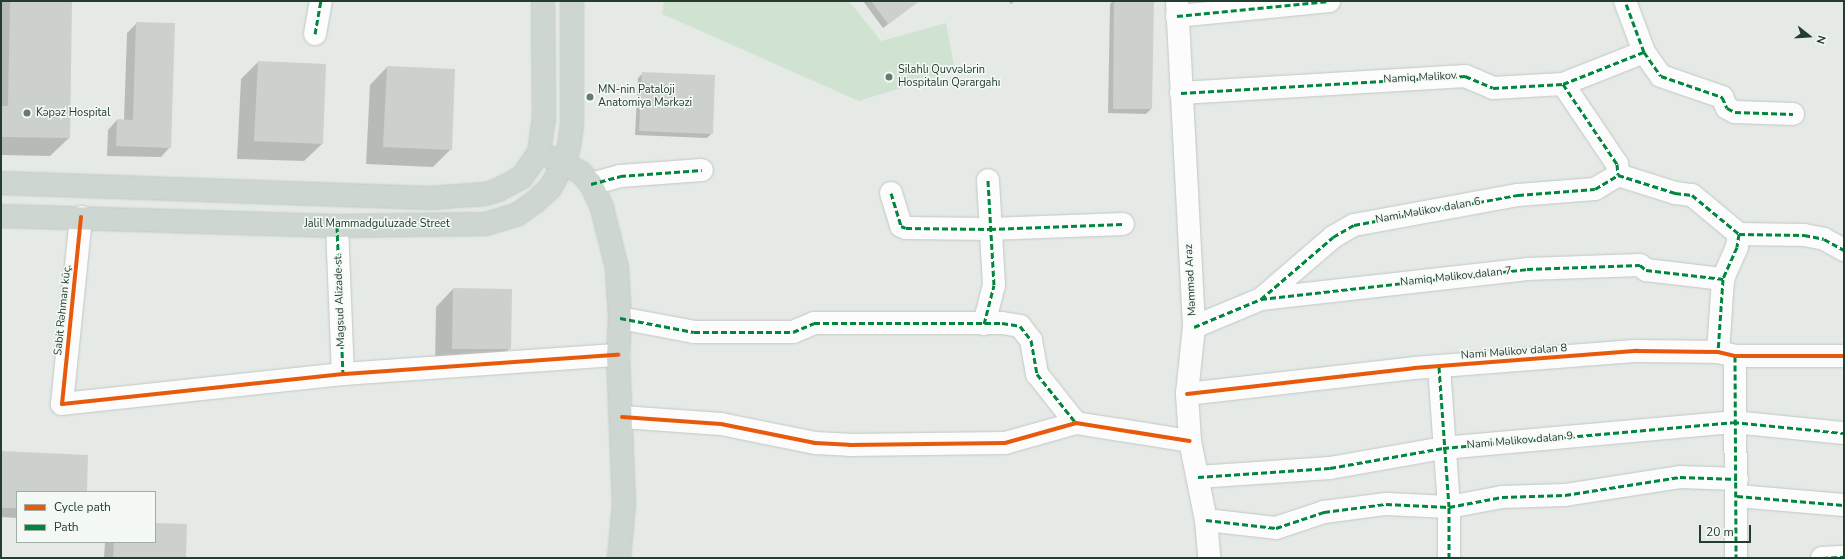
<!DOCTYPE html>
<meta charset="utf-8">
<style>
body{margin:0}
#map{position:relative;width:1845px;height:559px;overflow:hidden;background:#e5eae7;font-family:"Nunito Sans",sans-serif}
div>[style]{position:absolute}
.green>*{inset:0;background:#cfe3d0}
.shadow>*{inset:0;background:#0003}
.building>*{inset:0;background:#ccd1ce}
.roads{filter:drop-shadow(0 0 1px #c2c7c4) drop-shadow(0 0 1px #c2c7c4)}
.minor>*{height:22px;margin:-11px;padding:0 11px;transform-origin:11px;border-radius:11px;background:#fbfcfb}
.major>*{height:22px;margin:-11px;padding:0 11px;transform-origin:11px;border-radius:11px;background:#ced6d2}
.quiet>*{height:3px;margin-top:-1.5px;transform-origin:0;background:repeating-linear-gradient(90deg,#00873e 0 6px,transparent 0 9px)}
.cycleway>*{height:4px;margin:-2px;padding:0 2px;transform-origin:2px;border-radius:2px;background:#e8590c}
.dots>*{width:11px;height:11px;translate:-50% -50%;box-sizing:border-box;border:2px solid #f4f9f5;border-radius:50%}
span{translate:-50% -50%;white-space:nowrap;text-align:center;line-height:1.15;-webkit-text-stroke:3px #f4f9f5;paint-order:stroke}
.poi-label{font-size:11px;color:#233d2f}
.left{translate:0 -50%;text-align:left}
.street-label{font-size:11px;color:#233d2f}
.frame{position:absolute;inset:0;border:2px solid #233d2f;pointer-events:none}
.legend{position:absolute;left:16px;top:491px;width:140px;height:52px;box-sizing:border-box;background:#f4f9f5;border:1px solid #a0aea6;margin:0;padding:5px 7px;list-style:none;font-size:12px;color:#233d2f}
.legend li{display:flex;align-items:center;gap:8px;height:20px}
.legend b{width:20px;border:1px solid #a0aea6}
.north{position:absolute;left:1789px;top:16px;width:40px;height:40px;-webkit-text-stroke:3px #f4f9f5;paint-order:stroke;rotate:107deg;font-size:11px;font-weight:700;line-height:16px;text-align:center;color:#233d2f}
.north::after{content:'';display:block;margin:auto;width:14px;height:18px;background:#233d2f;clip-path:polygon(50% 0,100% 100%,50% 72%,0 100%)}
.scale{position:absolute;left:1699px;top:525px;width:52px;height:18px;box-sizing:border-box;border:2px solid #233d2f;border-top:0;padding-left:5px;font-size:12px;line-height:14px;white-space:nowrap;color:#233d2f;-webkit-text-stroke:3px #f4f9f5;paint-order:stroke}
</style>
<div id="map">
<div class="green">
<div style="clip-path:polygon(664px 1px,849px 1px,881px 41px,946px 23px,955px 71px,859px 101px,662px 14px)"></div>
</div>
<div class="shadow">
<div style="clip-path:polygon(1px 1px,71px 1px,69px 138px,50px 156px,1px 155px)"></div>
<div style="clip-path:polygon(863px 1px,919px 1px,883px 28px)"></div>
<div style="clip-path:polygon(1008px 1px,1015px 1px,1011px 4px)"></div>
<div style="clip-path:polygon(1113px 1px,1153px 1px,1151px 109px,1146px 114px,1108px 113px,1110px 4px)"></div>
<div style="clip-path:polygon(137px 23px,170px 147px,161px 157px,107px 156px,108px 130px,117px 120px,124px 120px,127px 33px)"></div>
<div style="clip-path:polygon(258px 62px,322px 144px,304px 161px,237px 159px,241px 79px)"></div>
<div style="clip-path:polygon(387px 67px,451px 149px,433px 167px,366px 164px,370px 85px)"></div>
<div style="clip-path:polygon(643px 73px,712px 133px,707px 138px,635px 135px,638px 78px)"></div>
<div style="clip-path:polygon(453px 289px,510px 348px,493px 366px,435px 366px,436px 307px)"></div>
<div style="clip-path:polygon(1px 452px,86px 492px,17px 492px,17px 518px,1px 517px)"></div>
<div style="clip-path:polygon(155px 524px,185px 558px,104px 558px,105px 542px,155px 542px)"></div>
</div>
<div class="building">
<div style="clip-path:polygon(10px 1px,72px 1px,70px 138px,1px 137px,1px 106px,8px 106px)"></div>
<div style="clip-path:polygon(871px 1px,919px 1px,888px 24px)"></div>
<div style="clip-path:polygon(1114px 1px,1154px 1px,1152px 109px,1113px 109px)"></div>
<div style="clip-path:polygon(136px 22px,175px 23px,171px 148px,116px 146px,117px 119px,133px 120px)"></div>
<div style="clip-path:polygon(258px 61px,326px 64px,323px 144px,254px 141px)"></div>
<div style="clip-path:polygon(387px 66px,455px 69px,452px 150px,383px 147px)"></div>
<div style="clip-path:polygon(642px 72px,715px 75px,713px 134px,639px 131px)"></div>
<div style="clip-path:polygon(453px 288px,512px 289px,511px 349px,452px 349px)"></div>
<div style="clip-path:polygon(1px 451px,88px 455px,87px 492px,17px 492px,17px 508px,1px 508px)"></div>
<div style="clip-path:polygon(155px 523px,187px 524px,186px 558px,113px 558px,114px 542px,155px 542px)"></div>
</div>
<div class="roads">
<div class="minor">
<div style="left:1177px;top:1px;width:326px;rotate:87deg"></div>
<div style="left:1194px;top:327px;width:67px;rotate:96deg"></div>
<div style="left:1187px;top:394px;width:47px;rotate:86.3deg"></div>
<div style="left:1190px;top:441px;width:81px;rotate:78.6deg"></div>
<div style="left:1206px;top:520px;width:38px;rotate:85deg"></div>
<div style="left:1177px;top:16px;width:153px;rotate:-5.6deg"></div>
<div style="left:315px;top:34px;width:34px;rotate:-80deg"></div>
<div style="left:1644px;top:52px;width:29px;rotate:55deg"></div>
<div style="left:1661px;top:76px;width:65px;rotate:19deg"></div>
<div style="left:1722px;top:97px;width:12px;rotate:66deg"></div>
<div style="left:1727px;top:108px;width:9px;rotate:27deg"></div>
<div style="left:1735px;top:112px;width:58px;rotate:2deg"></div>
<div style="left:1563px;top:84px;width:97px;rotate:56deg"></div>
<div style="left:1617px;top:164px;width:11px;rotate:85deg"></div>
<div style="left:1618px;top:175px;width:60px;rotate:17.5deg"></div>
<div style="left:1675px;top:193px;width:17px;rotate:7deg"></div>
<div style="left:1692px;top:195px;width:61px;rotate:39.7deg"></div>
<div style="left:1739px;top:234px;width:13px;rotate:99deg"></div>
<div style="left:1737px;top:247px;width:35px;rotate:114deg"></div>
<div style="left:1723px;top:279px;width:73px;rotate:93.9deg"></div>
<div style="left:1181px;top:93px;width:285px;rotate:-3.4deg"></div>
<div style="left:1465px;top:76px;width:30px;rotate:23deg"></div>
<div style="left:1493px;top:88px;width:70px;rotate:-3.3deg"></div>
<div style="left:1563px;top:84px;width:87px;rotate:-21.6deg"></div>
<div style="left:1644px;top:52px;width:54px;rotate:-110.4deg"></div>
<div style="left:591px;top:184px;width:30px;rotate:-15deg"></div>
<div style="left:620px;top:176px;width:82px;rotate:-4.2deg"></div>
<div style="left:891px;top:193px;width:34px;rotate:73deg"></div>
<div style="left:901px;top:226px;width:5px;rotate:22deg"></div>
<div style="left:906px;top:228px;width:84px;rotate:0.7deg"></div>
<div style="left:990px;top:229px;width:133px;rotate:-2.2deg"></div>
<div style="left:81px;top:217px;width:188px;rotate:95.8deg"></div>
<div style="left:62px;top:404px;width:283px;rotate:-6.1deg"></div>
<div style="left:343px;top:374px;width:276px;rotate:-4deg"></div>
<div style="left:337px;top:226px;width:148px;rotate:87.7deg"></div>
<div style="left:1739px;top:234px;width:65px;rotate:0.9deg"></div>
<div style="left:1804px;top:235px;width:20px;rotate:11deg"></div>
<div style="left:1824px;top:239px;width:23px;rotate:29deg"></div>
<div style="left:1261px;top:299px;width:95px;rotate:-40.7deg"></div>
<div style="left:1333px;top:237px;width:24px;rotate:-30deg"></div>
<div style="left:1354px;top:225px;width:167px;rotate:-10.4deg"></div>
<div style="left:1518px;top:195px;width:77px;rotate:-4.5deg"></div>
<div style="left:1595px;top:189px;width:27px;rotate:-31deg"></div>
<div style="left:620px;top:318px;width:75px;rotate:10.7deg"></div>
<div style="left:694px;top:332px;width:99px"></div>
<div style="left:793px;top:332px;width:23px;rotate:-23deg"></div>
<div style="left:814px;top:323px;width:188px"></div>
<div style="left:1002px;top:323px;width:18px;rotate:9deg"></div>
<div style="left:1020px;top:326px;width:18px;rotate:52deg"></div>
<div style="left:1031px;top:340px;width:35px;rotate:80deg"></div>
<div style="left:1037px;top:374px;width:63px;rotate:51.5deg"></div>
<div style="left:984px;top:324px;width:40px;rotate:-75.6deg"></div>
<div style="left:994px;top:285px;width:105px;rotate:-93.3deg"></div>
<div style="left:1194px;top:327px;width:73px;rotate:-22.7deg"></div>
<div style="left:1261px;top:299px;width:268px;rotate:-6.4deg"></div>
<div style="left:1527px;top:269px;width:113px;rotate:-2deg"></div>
<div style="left:1640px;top:265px;width:8px;rotate:40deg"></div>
<div style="left:1646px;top:270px;width:78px;rotate:6.7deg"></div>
<div style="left:1735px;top:356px;width:202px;rotate:89.7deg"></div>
<div style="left:1439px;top:367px;width:140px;rotate:85.9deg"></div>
<div style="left:1449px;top:507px;width:51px;rotate:90deg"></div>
<div style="left:1187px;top:394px;width:228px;rotate:-6.5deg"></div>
<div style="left:1414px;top:368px;width:224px;rotate:-4.4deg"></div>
<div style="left:1637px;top:351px;width:81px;rotate:0.7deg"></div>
<div style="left:1718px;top:352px;width:17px;rotate:13deg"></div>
<div style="left:1735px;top:356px;width:109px"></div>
<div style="left:622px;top:417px;width:99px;rotate:4deg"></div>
<div style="left:721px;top:424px;width:96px;rotate:11.4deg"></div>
<div style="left:815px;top:443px;width:34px;rotate:3deg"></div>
<div style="left:849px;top:445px;width:156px;rotate:-0.7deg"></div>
<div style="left:1005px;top:443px;width:74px;rotate:-15.7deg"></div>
<div style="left:1076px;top:423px;width:115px;rotate:9deg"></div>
<div style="left:1198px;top:477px;width:132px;rotate:-3.9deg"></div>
<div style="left:1330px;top:468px;width:115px;rotate:-10deg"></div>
<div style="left:1443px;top:448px;width:291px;rotate:-5.1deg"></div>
<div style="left:1733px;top:422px;width:112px;rotate:5.7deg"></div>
<div style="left:1737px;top:496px;width:107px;rotate:4.8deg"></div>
<div style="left:1206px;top:520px;width:70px;rotate:6.5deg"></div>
<div style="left:1276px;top:528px;width:51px;rotate:-18.4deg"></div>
<div style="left:1324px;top:512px;width:63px;rotate:-7.4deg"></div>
<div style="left:1386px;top:504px;width:63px;rotate:2.7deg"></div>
<div style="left:1449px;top:507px;width:54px;rotate:-10.7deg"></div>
<div style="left:1502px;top:497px;width:63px;rotate:-1.8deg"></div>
<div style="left:1565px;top:495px;width:116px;rotate:-8.9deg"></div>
<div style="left:1680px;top:477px;width:57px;rotate:2deg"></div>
<div style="left:1822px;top:558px;width:22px;rotate:-3deg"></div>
</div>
<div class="major">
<div style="left:552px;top:158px;width:31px;rotate:27deg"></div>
<div style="left:580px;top:172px;width:16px;rotate:47deg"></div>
<div style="left:591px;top:184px;width:26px;rotate:65deg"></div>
<div style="left:602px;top:208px;width:62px;rotate:76deg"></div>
<div style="left:617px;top:268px;width:50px;rotate:86.6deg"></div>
<div style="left:620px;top:318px;width:37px;rotate:93deg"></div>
<div style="left:618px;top:355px;width:149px;rotate:87.7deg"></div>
<div style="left:624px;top:504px;width:54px;rotate:95.3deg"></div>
<div style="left:1px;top:183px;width:429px;rotate:2deg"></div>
<div style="left:430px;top:198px;width:55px;rotate:-4.2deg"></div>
<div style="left:485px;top:194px;width:14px;rotate:-17deg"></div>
<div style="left:498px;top:190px;width:27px;rotate:-28deg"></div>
<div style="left:522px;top:177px;width:29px;rotate:-55deg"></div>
<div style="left:539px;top:153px;width:36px;rotate:-82deg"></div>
<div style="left:544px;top:117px;width:116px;rotate:-90.5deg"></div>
<div style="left:1px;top:216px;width:336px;rotate:1.7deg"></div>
<div style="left:337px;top:226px;width:149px;rotate:-0.8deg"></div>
<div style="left:486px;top:224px;width:34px;rotate:-17deg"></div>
<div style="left:518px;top:214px;width:19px;rotate:-35deg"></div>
<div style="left:534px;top:203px;width:22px;rotate:-43deg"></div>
<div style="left:550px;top:188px;width:30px;rotate:-60deg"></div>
<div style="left:565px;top:162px;width:16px;rotate:-76deg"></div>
<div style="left:569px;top:146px;width:22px;rotate:-82deg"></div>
<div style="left:572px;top:124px;width:123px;rotate:-90deg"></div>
</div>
</div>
<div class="quiet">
<div style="left:1177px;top:16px;width:153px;rotate:-5.6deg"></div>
<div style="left:315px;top:34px;width:34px;rotate:-80deg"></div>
<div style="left:1644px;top:52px;width:29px;rotate:55deg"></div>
<div style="left:1661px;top:76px;width:65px;rotate:19deg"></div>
<div style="left:1722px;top:97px;width:12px;rotate:66deg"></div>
<div style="left:1727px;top:108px;width:9px;rotate:27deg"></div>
<div style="left:1735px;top:112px;width:58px;rotate:2deg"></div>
<div style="left:1563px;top:84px;width:97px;rotate:56deg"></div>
<div style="left:1617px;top:164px;width:11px;rotate:85deg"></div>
<div style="left:1618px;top:175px;width:60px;rotate:17.5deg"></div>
<div style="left:1675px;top:193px;width:17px;rotate:7deg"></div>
<div style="left:1692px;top:195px;width:61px;rotate:39.7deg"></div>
<div style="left:1739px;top:234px;width:13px;rotate:99deg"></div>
<div style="left:1737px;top:247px;width:35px;rotate:114deg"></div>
<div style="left:1723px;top:279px;width:73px;rotate:93.9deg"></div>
<div style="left:1181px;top:93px;width:285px;rotate:-3.4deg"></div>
<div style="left:1465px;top:76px;width:30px;rotate:23deg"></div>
<div style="left:1493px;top:88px;width:70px;rotate:-3.3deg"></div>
<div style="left:1563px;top:84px;width:87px;rotate:-21.6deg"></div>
<div style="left:1644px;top:52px;width:54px;rotate:-110.4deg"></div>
<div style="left:591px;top:184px;width:30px;rotate:-15deg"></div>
<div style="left:620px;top:176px;width:82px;rotate:-4.2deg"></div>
<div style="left:891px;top:193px;width:34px;rotate:73deg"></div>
<div style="left:901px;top:226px;width:5px;rotate:22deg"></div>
<div style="left:906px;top:228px;width:84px;rotate:0.7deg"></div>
<div style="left:990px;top:229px;width:133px;rotate:-2.2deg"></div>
<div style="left:337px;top:226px;width:148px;rotate:87.7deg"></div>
<div style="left:1739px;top:234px;width:65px;rotate:0.9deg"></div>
<div style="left:1804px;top:235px;width:20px;rotate:11deg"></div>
<div style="left:1824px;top:239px;width:23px;rotate:29deg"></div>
<div style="left:1261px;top:299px;width:95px;rotate:-40.7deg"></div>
<div style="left:1333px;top:237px;width:24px;rotate:-30deg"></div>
<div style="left:1354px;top:225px;width:167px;rotate:-10.4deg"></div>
<div style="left:1518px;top:195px;width:77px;rotate:-4.5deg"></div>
<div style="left:1595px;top:189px;width:27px;rotate:-31deg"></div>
<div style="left:620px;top:318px;width:75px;rotate:10.7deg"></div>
<div style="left:694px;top:332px;width:99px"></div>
<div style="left:793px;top:332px;width:23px;rotate:-23deg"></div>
<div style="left:814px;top:323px;width:188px"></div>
<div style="left:1002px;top:323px;width:18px;rotate:9deg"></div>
<div style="left:1020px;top:326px;width:18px;rotate:52deg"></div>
<div style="left:1031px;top:340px;width:35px;rotate:80deg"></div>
<div style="left:1037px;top:374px;width:63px;rotate:51.5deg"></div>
<div style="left:984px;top:324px;width:40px;rotate:-75.6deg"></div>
<div style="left:994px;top:285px;width:105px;rotate:-93.3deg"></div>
<div style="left:1194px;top:327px;width:73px;rotate:-22.7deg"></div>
<div style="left:1261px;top:299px;width:268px;rotate:-6.4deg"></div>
<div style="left:1527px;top:269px;width:113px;rotate:-2deg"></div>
<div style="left:1640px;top:265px;width:8px;rotate:40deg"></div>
<div style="left:1646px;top:270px;width:78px;rotate:6.7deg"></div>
<div style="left:1735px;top:356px;width:202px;rotate:89.7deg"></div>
<div style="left:1439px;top:367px;width:140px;rotate:85.9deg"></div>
<div style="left:1449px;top:507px;width:51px;rotate:90deg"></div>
<div style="left:1198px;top:477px;width:132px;rotate:-3.9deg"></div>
<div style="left:1330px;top:468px;width:115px;rotate:-10deg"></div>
<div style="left:1443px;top:448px;width:291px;rotate:-5.1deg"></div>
<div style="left:1733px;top:422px;width:112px;rotate:5.7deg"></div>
<div style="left:1737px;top:496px;width:107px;rotate:4.8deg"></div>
<div style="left:1206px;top:520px;width:70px;rotate:6.5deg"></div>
<div style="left:1276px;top:528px;width:51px;rotate:-18.4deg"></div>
<div style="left:1324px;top:512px;width:63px;rotate:-7.4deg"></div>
<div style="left:1386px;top:504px;width:63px;rotate:2.7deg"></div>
<div style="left:1449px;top:507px;width:54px;rotate:-10.7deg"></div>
<div style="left:1502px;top:497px;width:63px;rotate:-1.8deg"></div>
<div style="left:1565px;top:495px;width:116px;rotate:-8.9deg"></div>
<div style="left:1680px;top:477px;width:57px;rotate:2deg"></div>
<div style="left:1822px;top:558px;width:22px;rotate:-3deg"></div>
</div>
<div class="cycleway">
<div style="left:81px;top:217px;width:188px;rotate:95.8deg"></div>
<div style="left:62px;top:404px;width:283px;rotate:-6.1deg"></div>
<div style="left:343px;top:374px;width:276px;rotate:-4deg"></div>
<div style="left:1187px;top:394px;width:228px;rotate:-6.5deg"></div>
<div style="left:1414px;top:368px;width:224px;rotate:-4.4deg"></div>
<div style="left:1637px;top:351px;width:81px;rotate:0.7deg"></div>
<div style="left:1718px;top:352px;width:17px;rotate:13deg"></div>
<div style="left:1735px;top:356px;width:109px"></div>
<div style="left:622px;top:417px;width:99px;rotate:4deg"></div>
<div style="left:721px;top:424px;width:96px;rotate:11.4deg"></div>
<div style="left:815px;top:443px;width:34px;rotate:3deg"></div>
<div style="left:849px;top:445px;width:156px;rotate:-0.7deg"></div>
<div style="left:1005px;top:443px;width:74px;rotate:-15.7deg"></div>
<div style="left:1076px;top:423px;width:115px;rotate:9deg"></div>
</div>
<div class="dots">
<div style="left:889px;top:77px;background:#677a6f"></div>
<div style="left:590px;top:97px;background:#677a6f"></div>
<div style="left:27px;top:113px;background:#677a6f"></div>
</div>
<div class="poi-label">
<span class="left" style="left:898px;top:77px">Silahlı Quvvələrin<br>Hospitalın Qərargahı</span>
<span class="left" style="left:598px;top:97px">MN-nin Pataloji<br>Anatomiya Mərkəzi</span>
<span class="left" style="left:36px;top:113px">Kəpəz Hospital</span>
</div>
<div class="street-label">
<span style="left:1420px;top:78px;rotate:-3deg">Namiq Məlikov</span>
<span style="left:1428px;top:211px;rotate:-10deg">Nami Məlikov dalan 6</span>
<span style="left:377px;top:224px">Jalil Mammadguluzade Street</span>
<span style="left:1456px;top:277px;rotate:-6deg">Namiq Məlikov,dalan 7</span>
<span style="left:1191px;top:280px;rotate:-93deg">Məmməd Araz</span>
<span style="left:340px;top:300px;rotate:-92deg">Magsud Alizade st.</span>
<span style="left:63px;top:310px;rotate:-84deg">Sabit Rəhman küç.</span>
<span style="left:1514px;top:352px;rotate:-4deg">Nami Məlikov dalan 8</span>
<span style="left:1520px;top:441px;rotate:-5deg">Nami Məlikov dalan 9</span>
</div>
<div class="frame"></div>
<ul class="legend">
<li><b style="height:5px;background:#e8590c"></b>Cycle path</li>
<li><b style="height:5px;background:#00873e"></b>Path</li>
</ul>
<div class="north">N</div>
<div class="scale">20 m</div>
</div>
